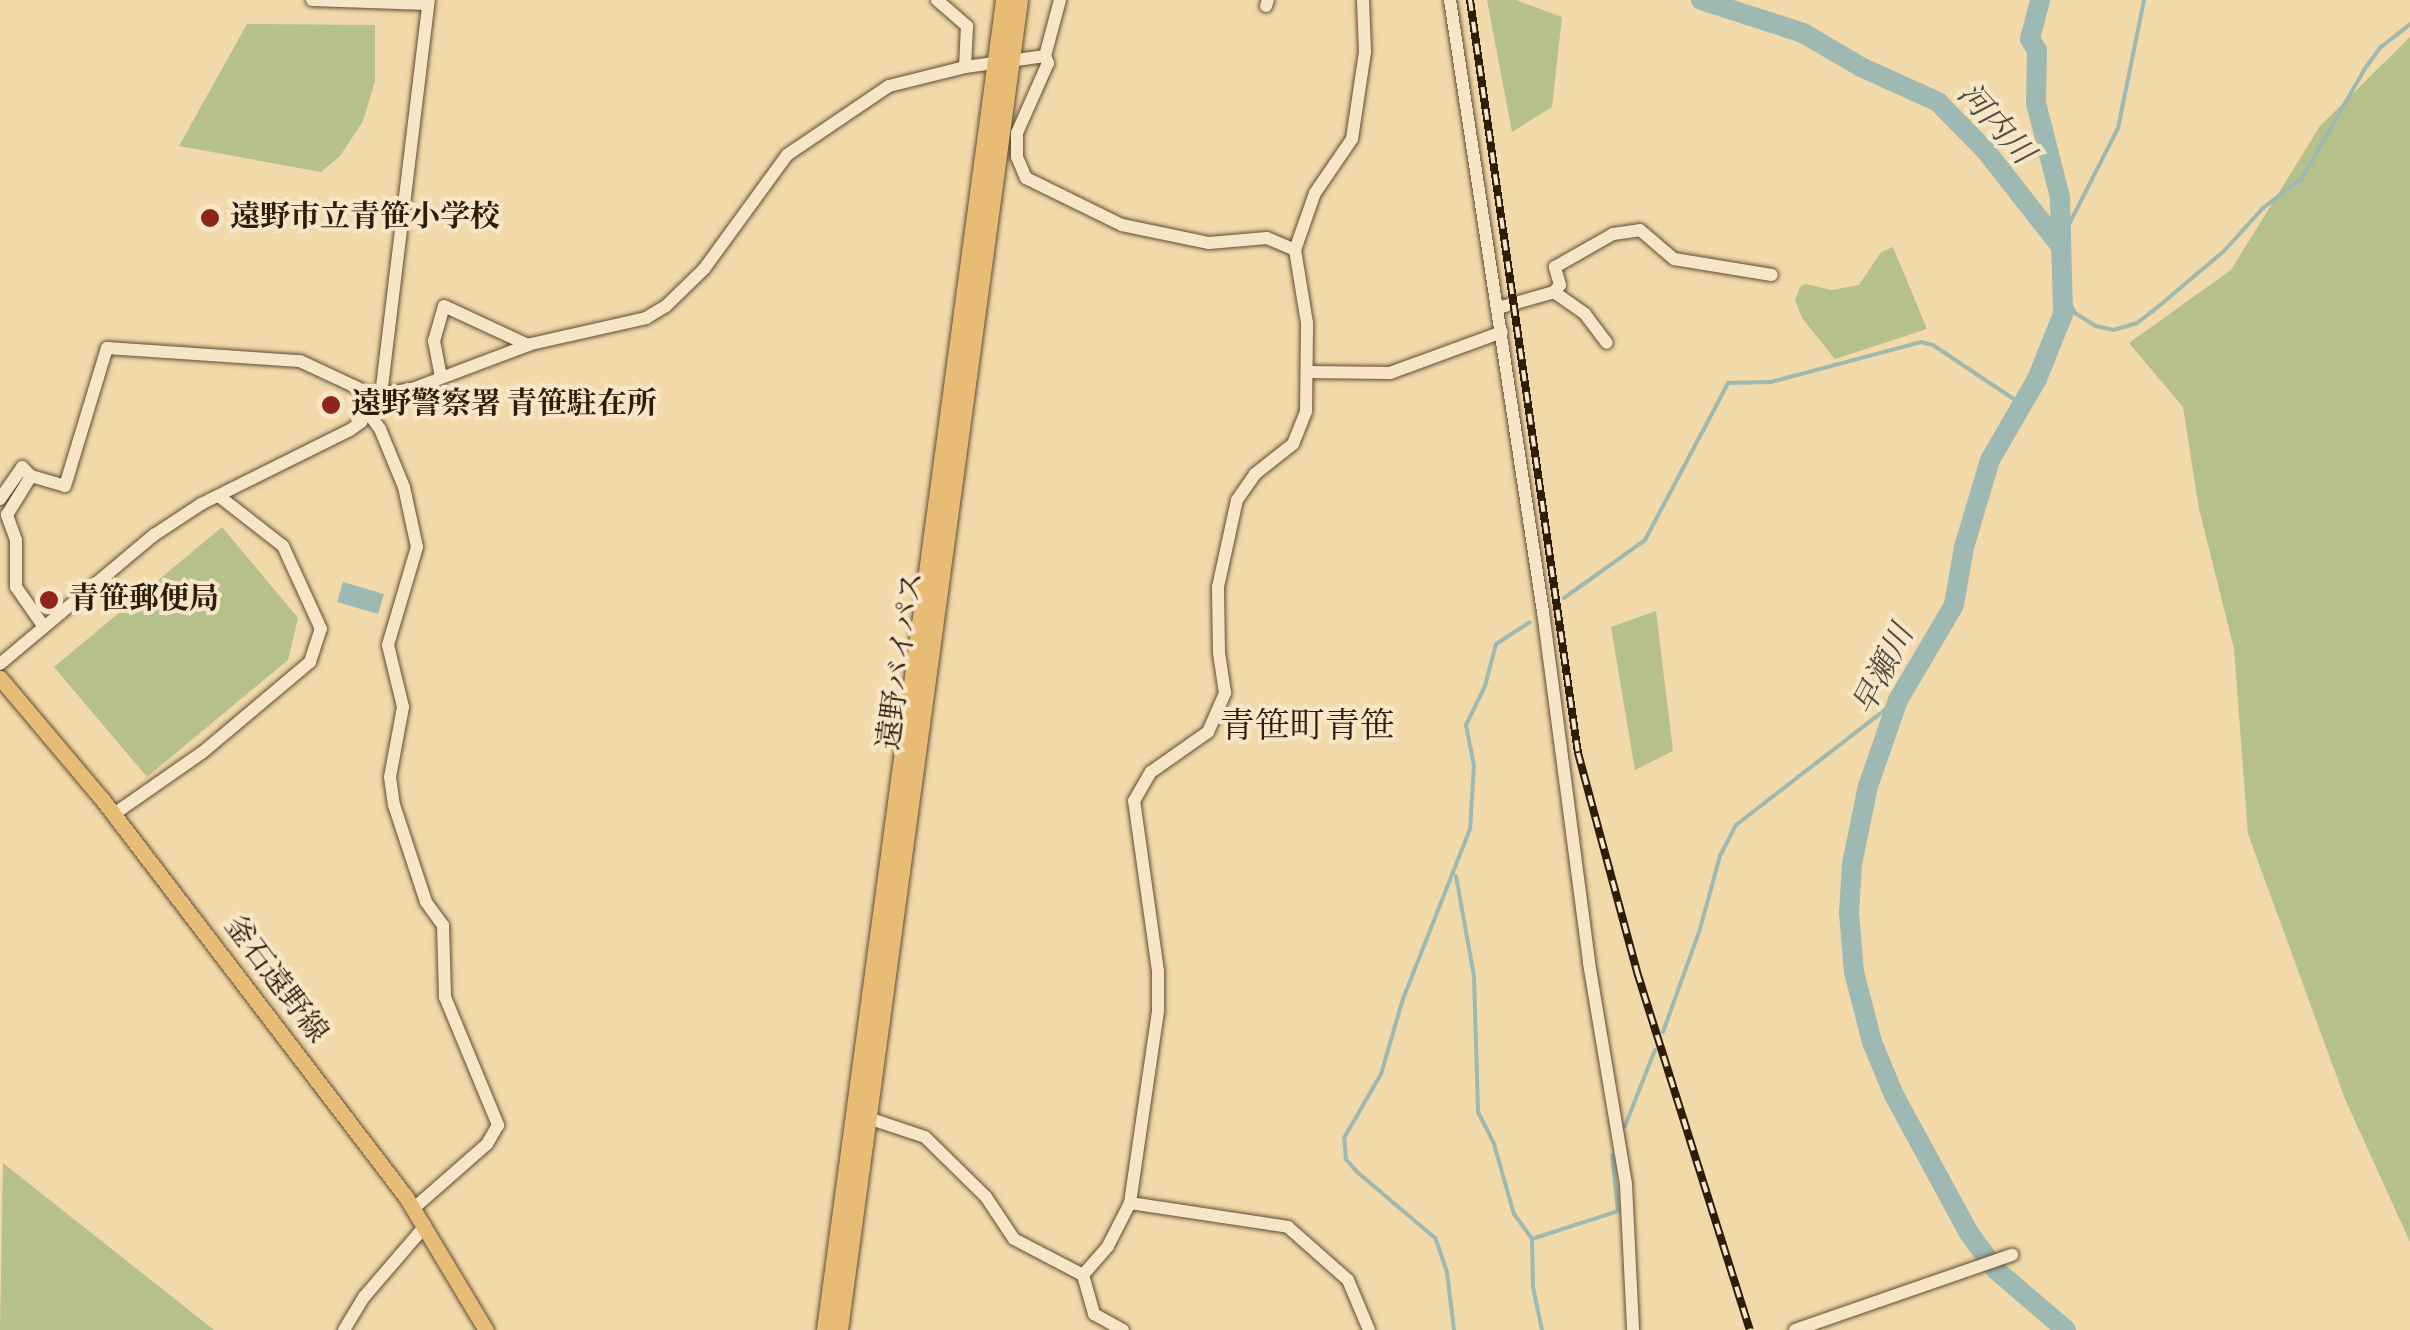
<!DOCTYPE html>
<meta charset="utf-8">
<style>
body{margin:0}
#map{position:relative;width:2410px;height:1330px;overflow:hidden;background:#f1d9a9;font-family:Vollkorn,"Noto Serif JP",serif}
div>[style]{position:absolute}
.green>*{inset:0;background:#b6c08b}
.water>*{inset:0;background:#9db9b1}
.stream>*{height:4px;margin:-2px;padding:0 2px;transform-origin:2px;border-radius:2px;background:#9db9b1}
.river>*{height:20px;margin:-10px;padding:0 10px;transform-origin:10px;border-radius:10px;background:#9db9b1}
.roads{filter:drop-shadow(0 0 2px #604c33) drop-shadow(0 0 2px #604c33)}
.minor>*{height:12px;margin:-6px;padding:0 6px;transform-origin:6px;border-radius:6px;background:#f6e6c7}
.major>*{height:15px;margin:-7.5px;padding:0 7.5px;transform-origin:7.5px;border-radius:7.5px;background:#e8bc74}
.highway>*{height:18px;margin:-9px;padding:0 9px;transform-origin:9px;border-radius:9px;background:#e8bc74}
.rail>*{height:8px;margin-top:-4px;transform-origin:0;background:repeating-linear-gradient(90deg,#f6e6c7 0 11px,#2f1d0c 0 22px);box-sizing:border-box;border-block:2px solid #2f1d0c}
.dots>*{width:28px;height:28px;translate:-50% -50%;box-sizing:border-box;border:5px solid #f6e6c7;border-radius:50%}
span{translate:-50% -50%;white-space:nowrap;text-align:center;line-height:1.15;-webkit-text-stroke:8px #f6e6c7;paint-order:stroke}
.poi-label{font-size:30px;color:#2f1d0c;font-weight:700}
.left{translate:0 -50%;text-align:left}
.street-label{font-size:30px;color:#2f1d0c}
.water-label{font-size:32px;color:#504c3e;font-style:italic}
.quarter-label{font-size:35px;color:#2f1d0c}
</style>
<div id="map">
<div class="green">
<div style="clip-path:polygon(1487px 0,1516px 0,1562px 17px,1552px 107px,1512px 132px)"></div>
<div style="clip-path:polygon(247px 24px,375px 25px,375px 81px,363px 121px,340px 156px,321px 172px,179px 146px)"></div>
<div style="clip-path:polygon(2410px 37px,2410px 1242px,2345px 1099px,2248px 834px,2234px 649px,2199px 509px,2183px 407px,2129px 343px,2231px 270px,2320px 126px)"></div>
<div style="clip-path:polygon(1893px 247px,1927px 329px,1835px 359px,1802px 318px,1795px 300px,1800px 287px,1805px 284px,1832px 290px,1859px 285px,1881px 252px)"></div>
<div style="clip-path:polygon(222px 527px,298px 618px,288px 660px,147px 777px,54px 667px)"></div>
<div style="clip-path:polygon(1656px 611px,1673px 751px,1635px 770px,1611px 627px)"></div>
<div style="clip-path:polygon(3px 1163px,214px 1330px,0 1330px)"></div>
</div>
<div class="water">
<div style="clip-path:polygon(343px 582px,384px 594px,378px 614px,337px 602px)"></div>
</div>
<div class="stream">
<div style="left:2059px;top:244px;width:130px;rotate:-63deg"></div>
<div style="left:2118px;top:128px;width:131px;rotate:-78.5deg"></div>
<div style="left:2065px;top:295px;width:21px;rotate:61deg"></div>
<div style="left:2075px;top:313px;width:25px;rotate:32deg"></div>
<div style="left:2096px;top:326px;width:18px;rotate:13deg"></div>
<div style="left:2114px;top:330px;width:24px;rotate:-17deg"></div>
<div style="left:2137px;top:323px;width:20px;rotate:-37deg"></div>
<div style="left:2153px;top:311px;width:93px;rotate:-40.2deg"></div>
<div style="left:2224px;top:251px;width:58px;rotate:-47.8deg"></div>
<div style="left:2263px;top:208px;width:49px;rotate:-37.6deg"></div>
<div style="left:2302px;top:178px;width:125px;rotate:-60.1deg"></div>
<div style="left:2364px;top:70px;width:29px;rotate:-54deg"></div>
<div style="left:2381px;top:47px;width:37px;rotate:-38deg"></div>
<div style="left:1564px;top:598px;width:100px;rotate:-35.6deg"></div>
<div style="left:1645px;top:540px;width:178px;rotate:-62.1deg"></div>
<div style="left:1728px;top:383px;width:43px;rotate:-1.3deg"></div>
<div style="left:1771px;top:382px;width:155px;rotate:-14.9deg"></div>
<div style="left:1921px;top:342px;width:12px;rotate:14deg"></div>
<div style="left:1933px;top:345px;width:106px;rotate:33.8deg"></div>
<div style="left:1456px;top:876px;width:102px;rotate:79.8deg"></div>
<div style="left:1474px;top:976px;width:136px;rotate:88.3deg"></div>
<div style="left:1478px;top:1112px;width:36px;rotate:63deg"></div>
<div style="left:1494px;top:1144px;width:73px;rotate:74.1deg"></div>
<div style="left:1514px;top:1214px;width:31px;rotate:54deg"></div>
<div style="left:1532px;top:1239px;width:48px;rotate:88.8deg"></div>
<div style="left:1533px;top:1287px;width:44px;rotate:78.2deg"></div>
<div style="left:1663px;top:1032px;width:109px;rotate:-70.2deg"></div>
<div style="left:1700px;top:929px;width:76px;rotate:-74.7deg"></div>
<div style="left:1720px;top:856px;width:35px;rotate:-63deg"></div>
<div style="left:1736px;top:825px;width:205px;rotate:-37.7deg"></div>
<div style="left:1625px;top:1126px;width:82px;rotate:-68.5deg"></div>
<div style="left:1532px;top:1239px;width:90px;rotate:-18deg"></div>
<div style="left:1618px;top:1211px;width:56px;rotate:-96.1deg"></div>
<div style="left:1454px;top:1330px;width:58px;rotate:-96.9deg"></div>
<div style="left:1447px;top:1272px;width:36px;rotate:-109deg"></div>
<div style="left:1435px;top:1238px;width:104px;rotate:-139.7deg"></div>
<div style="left:1356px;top:1171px;width:16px;rotate:-130deg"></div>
<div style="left:1346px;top:1159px;width:21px;rotate:-95deg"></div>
<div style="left:1344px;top:1138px;width:74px;rotate:-60deg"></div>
<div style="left:1381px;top:1074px;width:78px;rotate:-73.7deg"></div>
<div style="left:1403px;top:999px;width:183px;rotate:-68.5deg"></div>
<div style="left:1470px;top:829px;width:63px;rotate:-86.4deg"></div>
<div style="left:1474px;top:766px;width:42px;rotate:-101deg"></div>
<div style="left:1466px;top:725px;width:43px;rotate:-64deg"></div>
<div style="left:1485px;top:686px;width:43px;rotate:-75.3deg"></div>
<div style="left:1496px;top:644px;width:40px;rotate:-32.9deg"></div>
</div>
<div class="river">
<div style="left:1701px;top:0;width:107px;rotate:17.9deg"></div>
<div style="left:1803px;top:33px;width:67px;rotate:30.4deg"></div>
<div style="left:1861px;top:67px;width:85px;rotate:24.4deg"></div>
<div style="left:1938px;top:102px;width:69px;rotate:45.6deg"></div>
<div style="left:1986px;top:151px;width:118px;rotate:51.9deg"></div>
<div style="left:2040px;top:0;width:40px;rotate:104.4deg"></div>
<div style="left:2030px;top:39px;width:13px;rotate:58deg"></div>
<div style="left:2037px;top:50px;width:53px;rotate:91.1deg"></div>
<div style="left:2036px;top:103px;width:97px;rotate:75.7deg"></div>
<div style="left:2060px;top:197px;width:117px;rotate:88.5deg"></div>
<div style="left:2063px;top:314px;width:70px;rotate:111.8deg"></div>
<div style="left:2037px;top:379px;width:94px;rotate:120.1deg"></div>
<div style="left:1990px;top:460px;width:91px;rotate:106.6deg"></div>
<div style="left:1964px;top:547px;width:59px;rotate:99.8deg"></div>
<div style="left:1954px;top:605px;width:110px;rotate:120.5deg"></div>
<div style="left:1898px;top:700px;width:91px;rotate:109.2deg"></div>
<div style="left:1868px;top:786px;width:80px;rotate:101.6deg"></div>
<div style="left:1852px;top:864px;width:49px;rotate:93.5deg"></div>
<div style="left:1849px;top:913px;width:59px;rotate:85.2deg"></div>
<div style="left:1854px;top:972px;width:72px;rotate:75.6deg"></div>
<div style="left:1872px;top:1042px;width:57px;rotate:67.5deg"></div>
<div style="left:1894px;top:1095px;width:157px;rotate:61.5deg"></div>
<div style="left:1969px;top:1233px;width:46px;rotate:53.9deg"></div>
<div style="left:1996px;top:1270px;width:92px;rotate:40.6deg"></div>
</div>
<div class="roads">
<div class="minor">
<div style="left:312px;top:0;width:116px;rotate:2deg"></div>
<div style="left:937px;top:0;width:40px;rotate:41deg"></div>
<div style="left:967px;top:26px;width:41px;rotate:92.8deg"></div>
<div style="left:1060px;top:0;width:58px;rotate:105deg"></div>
<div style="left:1045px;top:56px;width:8px;rotate:67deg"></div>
<div style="left:1048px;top:63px;width:77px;rotate:113.9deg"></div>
<div style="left:1017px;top:133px;width:24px;rotate:90deg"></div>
<div style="left:1017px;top:157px;width:23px;rotate:67deg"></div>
<div style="left:1026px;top:178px;width:107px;rotate:26.1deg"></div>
<div style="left:1122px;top:225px;width:89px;rotate:11.7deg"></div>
<div style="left:1209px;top:243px;width:58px;rotate:-4.9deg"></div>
<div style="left:1267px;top:238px;width:30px;rotate:23deg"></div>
<div style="left:1450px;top:0;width:619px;rotate:81.36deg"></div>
<div style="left:1543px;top:612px;width:354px;rotate:82.5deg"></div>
<div style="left:1589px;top:963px;width:225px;rotate:80.5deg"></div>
<div style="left:1626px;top:1185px;width:145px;rotate:87.2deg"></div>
<div style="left:1266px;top:6px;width:6px;rotate:-72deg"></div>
<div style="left:1554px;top:292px;width:38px;rotate:35deg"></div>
<div style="left:1585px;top:314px;width:36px;rotate:53deg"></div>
<div style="left:1498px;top:308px;width:58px;rotate:-15.9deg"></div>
<div style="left:1554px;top:292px;width:9px;rotate:-49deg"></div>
<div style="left:1560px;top:285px;width:19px;rotate:-106deg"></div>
<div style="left:1555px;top:267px;width:67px;rotate:-29.6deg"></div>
<div style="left:1613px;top:234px;width:27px;rotate:-8deg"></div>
<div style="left:1640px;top:230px;width:45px;rotate:40.5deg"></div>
<div style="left:1674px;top:259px;width:99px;rotate:9.3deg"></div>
<div style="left:1308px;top:372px;width:82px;rotate:0.7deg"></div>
<div style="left:1390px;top:373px;width:119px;rotate:-20.1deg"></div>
<div style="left:441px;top:377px;width:37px;rotate:-101deg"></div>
<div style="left:434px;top:341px;width:36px;rotate:-74deg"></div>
<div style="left:444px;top:306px;width:93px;rotate:24.9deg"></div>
<div style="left:381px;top:395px;width:398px;rotate:-83.1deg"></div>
<div style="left:368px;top:413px;width:20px;rotate:53deg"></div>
<div style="left:380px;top:429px;width:63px;rotate:67.5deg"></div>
<div style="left:404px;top:487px;width:61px;rotate:77.8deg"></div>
<div style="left:417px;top:547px;width:102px;rotate:106.5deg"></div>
<div style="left:388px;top:645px;width:64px;rotate:76.4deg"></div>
<div style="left:403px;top:707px;width:71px;rotate:100.5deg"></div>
<div style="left:390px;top:777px;width:28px;rotate:82deg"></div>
<div style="left:394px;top:805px;width:102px;rotate:71.7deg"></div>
<div style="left:426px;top:902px;width:29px;rotate:54deg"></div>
<div style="left:443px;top:925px;width:72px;rotate:88.4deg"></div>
<div style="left:445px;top:997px;width:139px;rotate:67.5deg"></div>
<div style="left:498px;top:1125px;width:22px;rotate:120deg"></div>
<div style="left:487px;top:1144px;width:97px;rotate:138.8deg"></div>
<div style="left:0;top:499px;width:39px;rotate:-55deg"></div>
<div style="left:22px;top:467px;width:13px;rotate:45deg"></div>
<div style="left:44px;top:627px;width:49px;rotate:-125deg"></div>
<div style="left:16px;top:587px;width:47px;rotate:-90deg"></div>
<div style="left:16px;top:540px;width:27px;rotate:-110deg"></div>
<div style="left:7px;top:515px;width:46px;rotate:-58.4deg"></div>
<div style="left:31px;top:476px;width:35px;rotate:16deg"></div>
<div style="left:65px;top:486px;width:144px;rotate:-73.1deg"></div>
<div style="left:107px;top:348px;width:193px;rotate:3.9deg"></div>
<div style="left:300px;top:361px;width:83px;rotate:25deg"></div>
<div style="left:0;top:664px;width:201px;rotate:-40deg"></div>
<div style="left:154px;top:535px;width:56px;rotate:-33.4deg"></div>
<div style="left:201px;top:504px;width:166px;rotate:-26.4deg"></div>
<div style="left:350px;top:430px;width:14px;rotate:-36deg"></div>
<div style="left:361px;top:422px;width:30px;rotate:-62deg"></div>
<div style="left:375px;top:396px;width:38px;rotate:-11deg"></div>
<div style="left:412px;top:389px;width:127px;rotate:-20.7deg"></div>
<div style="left:531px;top:344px;width:118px;rotate:-12.7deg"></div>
<div style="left:646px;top:318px;width:23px;rotate:-31deg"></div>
<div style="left:666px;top:306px;width:53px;rotate:-44.2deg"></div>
<div style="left:704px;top:269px;width:141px;rotate:-53.9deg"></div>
<div style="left:787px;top:155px;width:123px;rotate:-34.1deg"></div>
<div style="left:889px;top:86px;width:78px;rotate:-14deg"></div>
<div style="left:965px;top:67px;width:81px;rotate:-7.8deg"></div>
<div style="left:114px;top:814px;width:108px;rotate:-34.9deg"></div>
<div style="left:203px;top:752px;width:140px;rotate:-40.1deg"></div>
<div style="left:310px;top:662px;width:35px;rotate:-72deg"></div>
<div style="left:321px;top:629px;width:91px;rotate:-114.6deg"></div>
<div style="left:283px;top:546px;width:80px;rotate:-142.1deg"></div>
<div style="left:862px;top:1116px;width:66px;rotate:18.4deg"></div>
<div style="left:925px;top:1137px;width:86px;rotate:44.5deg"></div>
<div style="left:986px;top:1197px;width:50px;rotate:56.3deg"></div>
<div style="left:1014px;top:1239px;width:78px;rotate:27.6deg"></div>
<div style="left:1083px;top:1275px;width:41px;rotate:74.2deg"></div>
<div style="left:1094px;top:1314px;width:33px;rotate:29deg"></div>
<div style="left:1130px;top:1203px;width:160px;rotate:8.6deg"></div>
<div style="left:1288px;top:1227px;width:80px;rotate:41.5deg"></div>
<div style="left:1348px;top:1280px;width:54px;rotate:67.2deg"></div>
<div style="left:1083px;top:1275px;width:38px;rotate:-49deg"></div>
<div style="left:1108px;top:1246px;width:48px;rotate:-62.9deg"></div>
<div style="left:1130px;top:1203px;width:195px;rotate:-81.7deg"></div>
<div style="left:1158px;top:1010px;width:39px;rotate:-90deg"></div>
<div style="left:1158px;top:971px;width:172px;rotate:-98deg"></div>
<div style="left:1134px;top:801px;width:34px;rotate:-60deg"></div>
<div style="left:1151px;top:772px;width:70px;rotate:-35.1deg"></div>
<div style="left:1208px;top:732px;width:43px;rotate:-66.4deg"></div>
<div style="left:1225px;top:693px;width:40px;rotate:-98.5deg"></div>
<div style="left:1219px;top:653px;width:66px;rotate:-90.9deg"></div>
<div style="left:1218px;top:587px;width:89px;rotate:-77.7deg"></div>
<div style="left:1237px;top:500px;width:32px;rotate:-55deg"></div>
<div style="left:1255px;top:474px;width:48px;rotate:-38.3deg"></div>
<div style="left:1293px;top:444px;width:35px;rotate:-68deg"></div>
<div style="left:1306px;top:411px;width:88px;rotate:-89.3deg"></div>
<div style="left:1307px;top:323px;width:74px;rotate:-99.3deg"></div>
<div style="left:1295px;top:250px;width:60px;rotate:-70.7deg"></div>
<div style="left:1315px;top:193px;width:65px;rotate:-55.6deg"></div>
<div style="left:1352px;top:139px;width:88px;rotate:-81.5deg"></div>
<div style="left:1365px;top:52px;width:52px;rotate:-92.2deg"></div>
<div style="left:344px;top:1330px;width:39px;rotate:-59deg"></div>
<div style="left:364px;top:1297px;width:94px;rotate:-49.3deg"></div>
<div style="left:1795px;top:1330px;width:230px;rotate:-19.1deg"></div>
</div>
<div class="major">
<div style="left:0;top:678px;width:158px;rotate:49.9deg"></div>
<div style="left:102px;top:799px;width:501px;rotate:52.63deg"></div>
<div style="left:406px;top:1197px;width:155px;rotate:59deg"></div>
</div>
<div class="highway">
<div style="left:826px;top:1330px;width:1342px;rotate:-82.33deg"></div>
<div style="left:839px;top:1330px;width:1342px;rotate:-82.29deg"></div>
</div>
</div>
<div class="rail">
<div style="left:1470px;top:0;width:761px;rotate:81.84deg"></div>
<div style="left:1578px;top:753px;width:227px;rotate:74.9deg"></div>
<div style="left:1637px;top:972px;width:375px;rotate:72.5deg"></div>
</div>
<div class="dots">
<div style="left:210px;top:218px;background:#8f2418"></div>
<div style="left:331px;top:405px;background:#8f2418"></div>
<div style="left:49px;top:600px;background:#8f2418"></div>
</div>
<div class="poi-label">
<span class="left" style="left:230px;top:218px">遠野市立青笹小学校</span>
<span class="left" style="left:351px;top:405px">遠野警察署 青笹駐在所</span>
<span class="left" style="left:69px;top:600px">青笹郵便局</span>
</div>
<div class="street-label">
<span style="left:902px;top:661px;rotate:-82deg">遠野バイパス</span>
<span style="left:275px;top:980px;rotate:53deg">釜石遠野線</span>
</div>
<div class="water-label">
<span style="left:1994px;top:125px;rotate:48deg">河内川</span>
<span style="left:1885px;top:671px;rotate:-63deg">早瀬川</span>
</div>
<div class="quarter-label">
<span style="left:1307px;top:728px">青笹町青笹</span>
</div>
</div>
